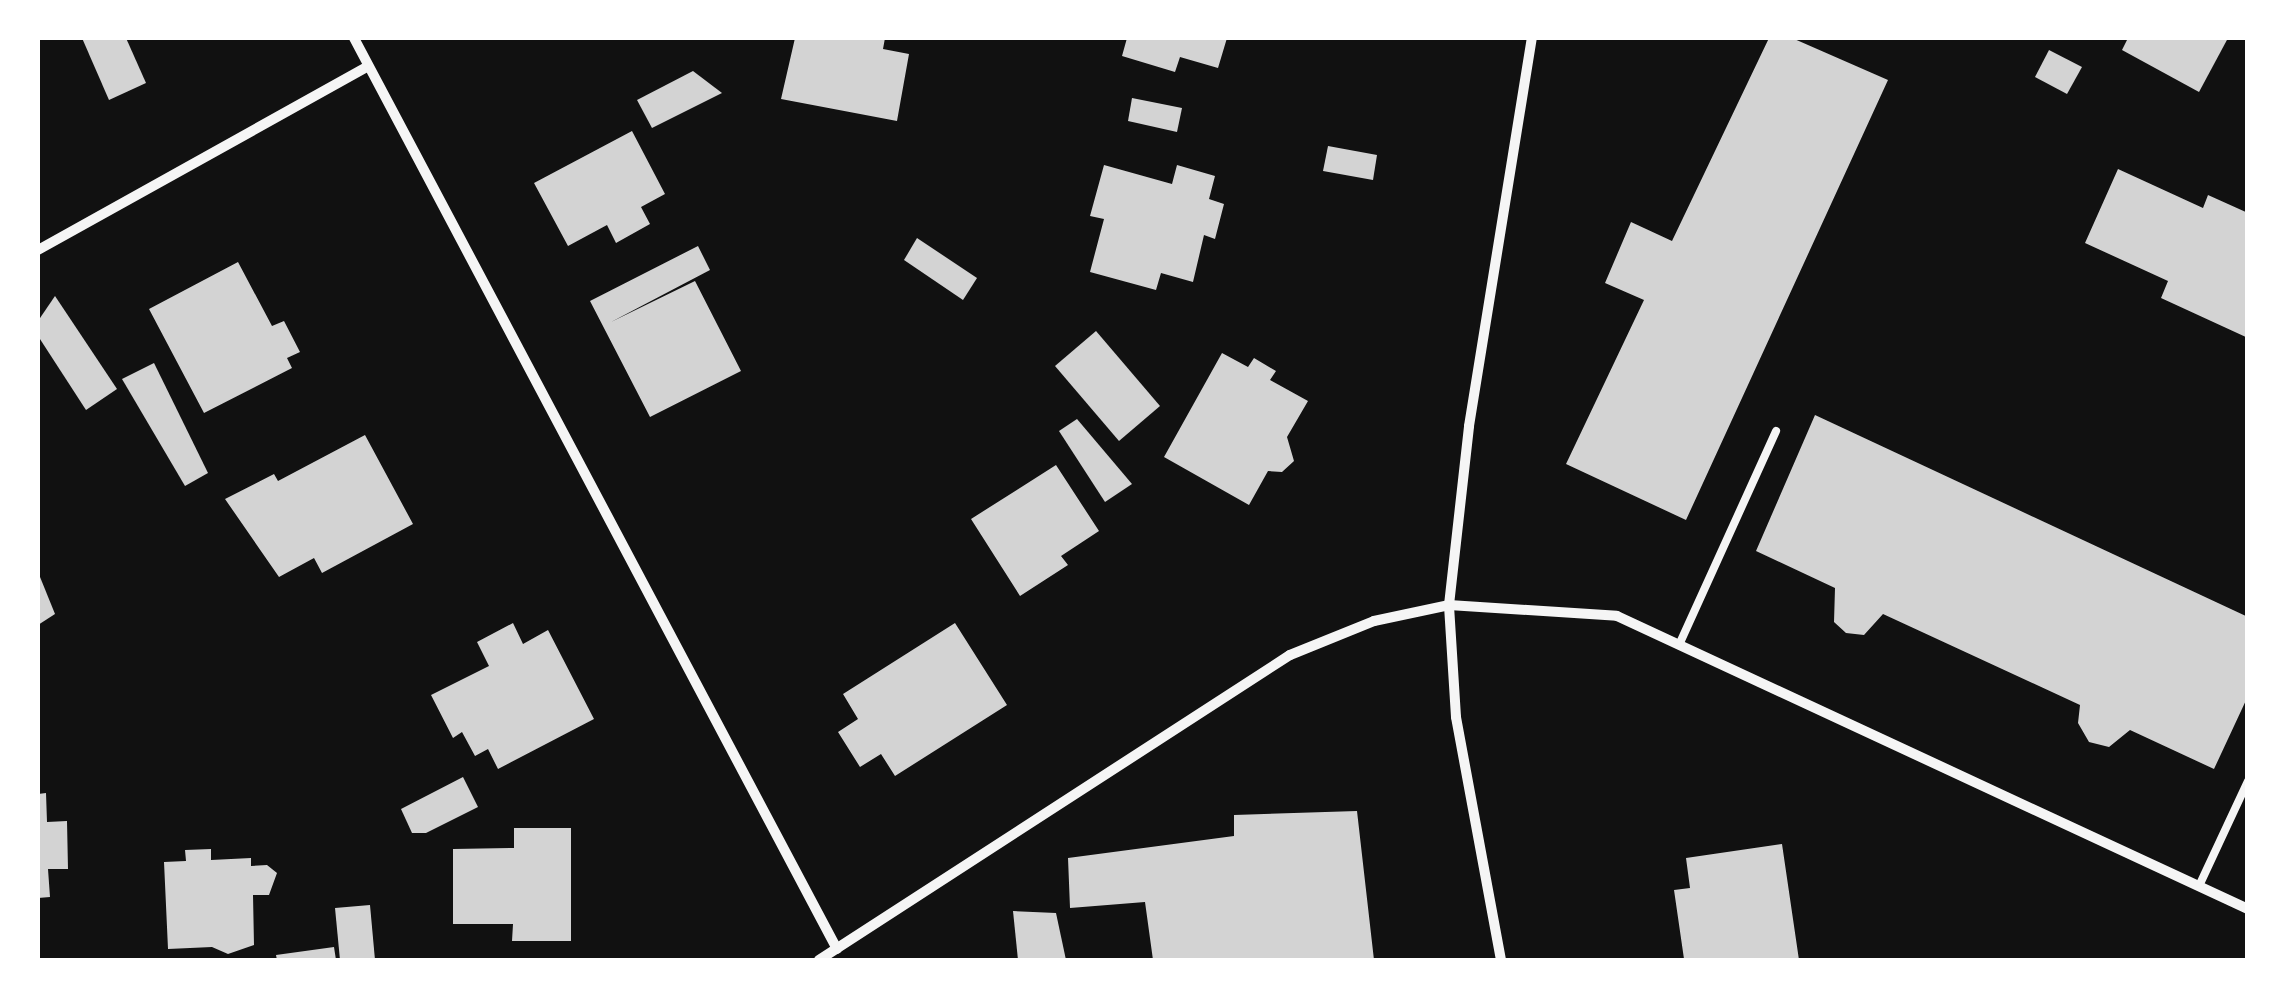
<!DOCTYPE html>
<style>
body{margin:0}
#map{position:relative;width:2285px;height:998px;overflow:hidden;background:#111;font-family:"Nunito Sans",sans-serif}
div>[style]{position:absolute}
.building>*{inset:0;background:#d3d3d3}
.service>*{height:8px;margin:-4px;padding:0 4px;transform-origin:4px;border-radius:4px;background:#f5f5f5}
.minor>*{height:10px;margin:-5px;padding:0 5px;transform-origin:5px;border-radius:5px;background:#f5f5f5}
span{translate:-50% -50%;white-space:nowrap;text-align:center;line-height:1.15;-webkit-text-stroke:9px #fff;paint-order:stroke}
.frame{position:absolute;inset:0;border:40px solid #fff;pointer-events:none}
</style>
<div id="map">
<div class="building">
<div style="clip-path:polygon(82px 38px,126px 38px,146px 83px,109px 100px)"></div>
<div style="clip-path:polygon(795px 38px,885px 38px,883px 49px,909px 54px,897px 121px,781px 99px)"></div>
<div style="clip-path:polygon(1127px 38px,1227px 38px,1218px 68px,1180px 57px,1175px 72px,1122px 56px)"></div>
<div style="clip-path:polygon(1769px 38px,1792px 38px,1888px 80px,1686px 520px,1566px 464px,1644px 300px,1605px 283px,1631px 222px,1672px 241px)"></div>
<div style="clip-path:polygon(2128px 38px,2228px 38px,2199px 92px,2122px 50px)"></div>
<div style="clip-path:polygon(2049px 50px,2082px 67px,2067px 94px,2035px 77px)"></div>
<div style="clip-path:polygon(693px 71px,722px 93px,652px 128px,637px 100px)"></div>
<div style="clip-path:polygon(1132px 98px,1182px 108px,1177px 132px,1128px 121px)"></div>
<div style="clip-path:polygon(632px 131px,665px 194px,641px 207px,650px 224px,616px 243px,607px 225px,568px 246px,534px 183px)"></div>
<div style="clip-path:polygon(1328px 146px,1377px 155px,1373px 180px,1323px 171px)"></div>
<div style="clip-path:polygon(1104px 165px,1172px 184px,1177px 165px,1215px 176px,1209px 199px,1224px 204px,1215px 239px,1204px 235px,1193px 282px,1161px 273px,1156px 290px,1090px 272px,1104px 219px,1090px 216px)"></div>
<div style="clip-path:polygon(2118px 169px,2203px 208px,2208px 195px,2248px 213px,2248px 338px,2161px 298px,2168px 281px,2085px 243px)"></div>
<div style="clip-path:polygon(917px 238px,977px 278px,963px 300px,904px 260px)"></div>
<div style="clip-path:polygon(698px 246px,710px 270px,611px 322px,695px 281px,741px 371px,650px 417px,590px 301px)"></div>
<div style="clip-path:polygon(238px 262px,272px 326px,284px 321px,300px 352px,287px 358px,292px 368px,204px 413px,149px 309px)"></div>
<div style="clip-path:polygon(55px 296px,117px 389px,86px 410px,38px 336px,38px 321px)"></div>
<div style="clip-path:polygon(1096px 331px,1160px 406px,1119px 441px,1055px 366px)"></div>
<div style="clip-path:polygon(1222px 353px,1248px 367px,1254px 358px,1276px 371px,1270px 380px,1308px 401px,1287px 437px,1294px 461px,1282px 472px,1268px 471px,1249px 505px,1164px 457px)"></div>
<div style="clip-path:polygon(154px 363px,208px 473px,185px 486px,122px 379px)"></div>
<div style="clip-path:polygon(1815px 415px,2248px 617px,2248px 696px,2214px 769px,2130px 730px,2109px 747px,2089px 742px,2078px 723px,2080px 705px,1883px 614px,1864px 635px,1846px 633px,1834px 622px,1835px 588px,1756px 551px)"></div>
<div style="clip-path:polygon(1077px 419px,1132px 484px,1105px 502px,1059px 431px)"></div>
<div style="clip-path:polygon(365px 435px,413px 524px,322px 573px,314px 558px,279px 577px,225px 499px,274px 474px,278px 481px)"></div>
<div style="clip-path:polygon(1056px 465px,1099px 531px,1061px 556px,1068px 565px,1020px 596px,971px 519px)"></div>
<div style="clip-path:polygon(38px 572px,55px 614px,38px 625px)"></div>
<div style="clip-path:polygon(513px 623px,523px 644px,548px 630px,594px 719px,498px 769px,488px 749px,475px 756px,462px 732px,453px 738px,431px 695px,489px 666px,477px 642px)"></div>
<div style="clip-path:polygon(955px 623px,1007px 705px,895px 776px,881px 754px,860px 767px,838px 732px,858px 719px,843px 694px)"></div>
<div style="clip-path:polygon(463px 777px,478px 807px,426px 833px,412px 833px,401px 809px)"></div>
<div style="clip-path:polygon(46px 793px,47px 822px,67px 821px,68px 869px,48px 869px,50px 897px,38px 898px,38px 794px)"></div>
<div style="clip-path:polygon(1357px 811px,1374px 960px,1153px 960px,1145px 902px,1070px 908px,1068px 858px,1234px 836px,1234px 815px)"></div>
<div style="clip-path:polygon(514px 828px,571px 828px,571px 941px,512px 941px,513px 924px,453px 924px,453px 849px,514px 848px)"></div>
<div style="clip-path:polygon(1782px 844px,1799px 960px,1684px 959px,1674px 890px,1690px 888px,1686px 858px)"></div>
<div style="clip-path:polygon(211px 849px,211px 860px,251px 858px,251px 866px,267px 865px,277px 873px,269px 895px,253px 895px,254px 945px,228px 954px,212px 947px,168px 949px,164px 862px,186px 861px,185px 850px)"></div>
<div style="clip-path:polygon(370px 905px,375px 960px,340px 960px,335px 908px)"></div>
<div style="clip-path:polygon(1013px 911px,1056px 913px,1066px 960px,1018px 960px)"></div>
<div style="clip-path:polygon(334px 947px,336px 960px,277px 960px,276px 955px)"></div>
</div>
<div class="service">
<div style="left:1679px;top:645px;width:235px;rotate:-65.6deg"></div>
<div style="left:2199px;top:886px;width:116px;rotate:-65deg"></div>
</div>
<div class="minor">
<div style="left:354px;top:38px;width:1031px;rotate:62.07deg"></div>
<div style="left:38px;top:250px;width:378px;rotate:-29.1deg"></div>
<div style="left:819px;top:960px;width:561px;rotate:-32.93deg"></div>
<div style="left:1290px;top:655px;width:91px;rotate:-22deg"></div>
<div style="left:1374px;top:621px;width:77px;rotate:-12deg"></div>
<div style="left:1449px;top:605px;width:168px;rotate:3.7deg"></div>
<div style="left:1617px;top:616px;width:696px;rotate:24.91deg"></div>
<div style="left:1501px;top:960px;width:247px;rotate:-100.5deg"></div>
<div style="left:1456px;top:717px;width:112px;rotate:-93.6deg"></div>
<div style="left:1449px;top:605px;width:180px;rotate:-83.6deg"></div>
<div style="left:1469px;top:426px;width:393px;rotate:-80.8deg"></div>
</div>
<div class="frame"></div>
</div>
